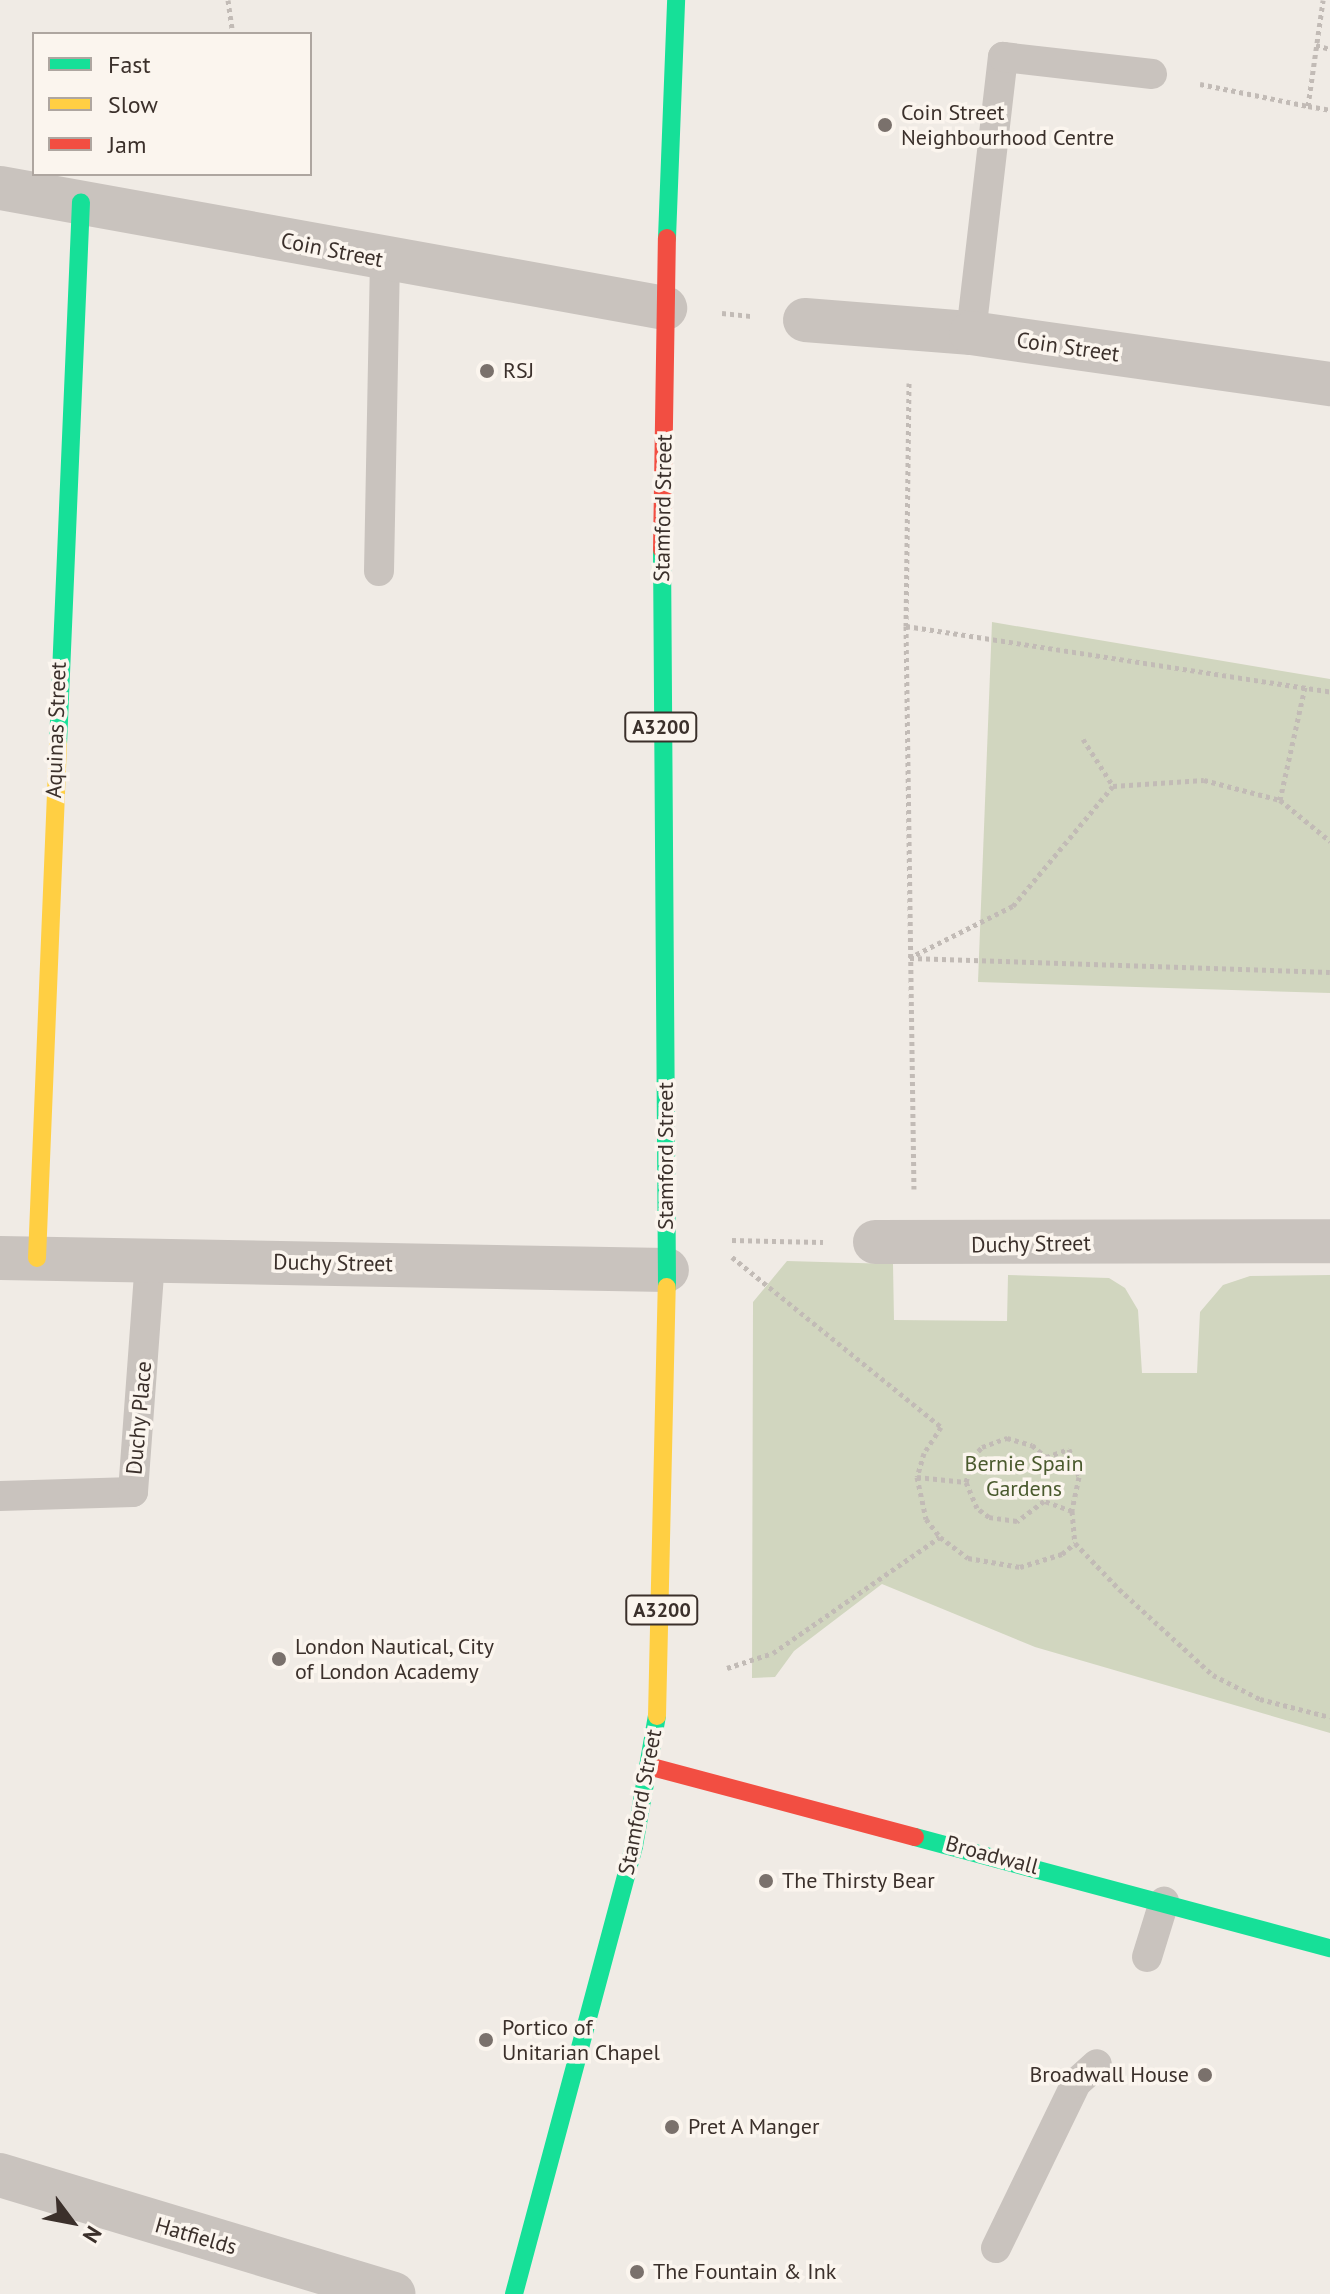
<!DOCTYPE html>
<style>
body{margin:0}
#map{position:relative;width:1330px;height:2294px;overflow:hidden;background:#f0ebe5;font-family:"PT Sans",sans-serif}
div>[style]{position:absolute}
.green>*{inset:0;background:#d1d6bf}
.path>*{height:5px;margin-top:-2.5px;transform-origin:0;background:repeating-linear-gradient(90deg,#c2bbb6 0 4px,transparent 0 8px)}
.lane>*{height:30px;margin:-15px;padding:0 15px;transform-origin:15px;border-radius:15px;background:#c9c3be}
.street>*{height:44px;margin:-22px;padding:0 22px;transform-origin:22px;border-radius:22px;background:#c9c3be}
.fast>*{height:18px;margin:-9px;padding:0 9px;transform-origin:9px;border-radius:9px;background:#16e098}
.slow>*{height:18px;margin:-9px;padding:0 9px;transform-origin:9px;border-radius:9px;background:#ffcf43}
.jam>*{height:18px;margin:-9px;padding:0 9px;transform-origin:9px;border-radius:9px;background:#f24e42}
.dots>*{width:22px;height:22px;translate:-50% -50%;box-sizing:border-box;border:4px solid #fbf5ee;border-radius:50%}
span{translate:-50% -50%;white-space:nowrap;text-align:center;line-height:1.15;-webkit-text-stroke:7px #fbf5ee;paint-order:stroke}
.shield-label span{padding:2px 6px;background:#fbf5ee;border:2px solid;border-radius:6px;-webkit-text-stroke-width:0}
.shield-label{font-size:20px;color:#3b302b;font-weight:700}
.poi-label{font-size:22px;color:#3b302b}
.left{translate:0 -50%;text-align:left}
.right{translate:-100% -50%;text-align:right}
.street-label{font-size:22px;color:#3b302b}
.park-label{font-size:22px;color:#4a5a2e}
.legend{position:absolute;left:32px;top:32px;width:280px;height:144px;box-sizing:border-box;background:#fbf5ee;border:2px solid #aea6a0;margin:0;padding:10px 14px;list-style:none;font-size:24px;color:#3b302b}
.legend li{display:flex;align-items:center;gap:16px;height:40px}
.legend b{width:40px;border:2px solid #aea6a0}
.north{position:absolute;left:32px;top:2182px;width:80px;height:80px;-webkit-text-stroke:6px #fbf5ee;paint-order:stroke;rotate:122deg;font-size:22px;font-weight:700;line-height:32px;text-align:center;color:#3b302b}
.north::after{content:'';display:block;margin:auto;width:28px;height:36px;background:#3b302b;clip-path:polygon(50% 0,100% 100%,50% 72%,0 100%)}
</style>
<div id="map">
<div class="green">
<div style="clip-path:polygon(992px 622px,1330px 679px,1330px 993px,978px 982px)"></div>
<div style="clip-path:polygon(787px 1261px,893px 1264px,894px 1320px,1007px 1321px,1008px 1275px,1109px 1278px,1125px 1288px,1138px 1310px,1142px 1373px,1197px 1373px,1200px 1312px,1223px 1285px,1250px 1276px,1330px 1275px,1330px 1733px,1035px 1647px,882px 1584px,794px 1651px,775px 1677px,752px 1678px,753px 1302px)"></div>
</div>
<div class="path">
<div style="left:228px;top:0;width:34px;rotate:82deg"></div>
<div style="left:1316px;top:45px;width:15px;rotate:16deg"></div>
<div style="left:1200px;top:84px;width:110px;rotate:11.5deg"></div>
<div style="left:1308px;top:106px;width:107px;rotate:-81.9deg"></div>
<div style="left:1308px;top:106px;width:22px;rotate:10deg"></div>
<div style="left:722px;top:313px;width:30px;rotate:6deg"></div>
<div style="left:909px;top:383px;width:243px;rotate:90.7deg"></div>
<div style="left:906px;top:626px;width:563px;rotate:89.19deg"></div>
<div style="left:906px;top:626px;width:429px;rotate:8.8deg"></div>
<div style="left:1305px;top:687px;width:116px;rotate:102.5deg"></div>
<div style="left:1280px;top:800px;width:65px;rotate:39.4deg"></div>
<div style="left:1083px;top:739px;width:56px;rotate:57.4deg"></div>
<div style="left:909px;top:958px;width:116px;rotate:-26.6deg"></div>
<div style="left:1013px;top:906px;width:156px;rotate:-50.2deg"></div>
<div style="left:1113px;top:786px;width:91px;rotate:-3.8deg"></div>
<div style="left:1204px;top:780px;width:79px;rotate:14.7deg"></div>
<div style="left:910px;top:958px;width:420px;rotate:1.9deg"></div>
<div style="left:732px;top:1240px;width:91px;rotate:1.3deg"></div>
<div style="left:732px;top:1257px;width:269px;rotate:39.1deg"></div>
<div style="left:941px;top:1427px;width:31px;rotate:123deg"></div>
<div style="left:924px;top:1453px;width:25px;rotate:106deg"></div>
<div style="left:917px;top:1477px;width:43px;rotate:77.9deg"></div>
<div style="left:926px;top:1519px;width:23px;rotate:52deg"></div>
<div style="left:940px;top:1537px;width:35px;rotate:37deg"></div>
<div style="left:968px;top:1558px;width:53px;rotate:9.8deg"></div>
<div style="left:1020px;top:1567px;width:44px;rotate:-17.2deg"></div>
<div style="left:1062px;top:1554px;width:17px;rotate:-40deg"></div>
<div style="left:917px;top:1477px;width:49px;rotate:5.8deg"></div>
<div style="left:1072px;top:1511px;width:30px;rotate:-160deg"></div>
<div style="left:1044px;top:1501px;width:34px;rotate:143deg"></div>
<div style="left:1017px;top:1521px;width:28px;rotate:-172deg"></div>
<div style="left:989px;top:1517px;width:15px;rotate:-143deg"></div>
<div style="left:977px;top:1508px;width:28px;rotate:-113deg"></div>
<div style="left:966px;top:1482px;width:26px;rotate:-74deg"></div>
<div style="left:973px;top:1457px;width:13px;rotate:-48deg"></div>
<div style="left:982px;top:1447px;width:27px;rotate:-20deg"></div>
<div style="left:1007px;top:1438px;width:26px;rotate:16deg"></div>
<div style="left:1032px;top:1445px;width:18px;rotate:41deg"></div>
<div style="left:1046px;top:1457px;width:24px;rotate:-19deg"></div>
<div style="left:1069px;top:1449px;width:30px;rotate:70deg"></div>
<div style="left:1079px;top:1477px;width:35px;rotate:102deg"></div>
<div style="left:1072px;top:1511px;width:32px;rotate:85deg"></div>
<div style="left:1075px;top:1543px;width:64px;rotate:46.3deg"></div>
<div style="left:1119px;top:1589px;width:127px;rotate:42.5deg"></div>
<div style="left:1213px;top:1675px;width:53px;rotate:27.1deg"></div>
<div style="left:1260px;top:1699px;width:72px;rotate:14.4deg"></div>
<div style="left:727px;top:1668px;width:48px;rotate:-18.1deg"></div>
<div style="left:773px;top:1653px;width:203px;rotate:-34.8deg"></div>
</div>
<div class="lane">
<div style="left:971px;top:333px;width:278px;rotate:-83.4deg"></div>
<div style="left:1003px;top:57px;width:150px;rotate:6.5deg"></div>
<div style="left:379px;top:571px;width:310px;rotate:-88.9deg"></div>
<div style="left:0;top:1496px;width:133px;rotate:-1.7deg"></div>
<div style="left:133px;top:1492px;width:234px;rotate:-85.8deg"></div>
<div style="left:1147px;top:1957px;width:58px;rotate:-72.8deg"></div>
<div style="left:996px;top:2248px;width:183px;rotate:-64.1deg"></div>
<div style="left:1076px;top:2083px;width:28px;rotate:-42deg"></div>
</div>
<div class="street">
<div style="left:0;top:188px;width:676px;rotate:10.23deg"></div>
<div style="left:805px;top:320px;width:167px;rotate:4.5deg"></div>
<div style="left:971px;top:333px;width:363px;rotate:8.1deg"></div>
<div style="left:875px;top:1242px;width:455px;rotate:-0.1deg"></div>
<div style="left:0;top:1258px;width:667px;rotate:1.03deg"></div>
<div style="left:0;top:2175px;width:411px;rotate:16.8deg"></div>
</div>
<div class="fast">
<div style="left:667px;top:238px;width:238px;rotate:-87.8deg"></div>
<div style="left:662px;top:550px;width:737px;rotate:89.61deg"></div>
<div style="left:58px;top:744px;width:542px;rotate:-87.57deg"></div>
<div style="left:915px;top:1837px;width:430px;rotate:15deg"></div>
<div style="left:514px;top:2294px;width:464px;rotate:-75deg"></div>
<div style="left:634px;top:1846px;width:132px;rotate:-80deg"></div>
</div>
<div class="slow">
<div style="left:37px;top:1258px;width:514px;rotate:-87.66deg"></div>
<div style="left:657px;top:1716px;width:429px;rotate:-88.7deg"></div>
</div>
<div class="jam">
<div style="left:662px;top:550px;width:312px;rotate:-89.1deg"></div>
<div style="left:652px;top:1767px;width:272px;rotate:14.9deg"></div>
</div>
<div class="dots">
<div style="left:885px;top:125px;background:#7a716c"></div>
<div style="left:487px;top:371px;background:#7a716c"></div>
<div style="left:279px;top:1659px;background:#7a716c"></div>
<div style="left:766px;top:1881px;background:#7a716c"></div>
<div style="left:486px;top:2040px;background:#7a716c"></div>
<div style="left:1205px;top:2075px;background:#7a716c"></div>
<div style="left:672px;top:2127px;background:#7a716c"></div>
<div style="left:637px;top:2272px;background:#7a716c"></div>
</div>
<div class="shield-label">
<span style="left:661px;top:727px">A3200</span>
<span style="left:662px;top:1610px">A3200</span>
</div>
<div class="poi-label">
<span class="left" style="left:901px;top:125px">Coin Street<br>Neighbourhood Centre</span>
<span class="left" style="left:503px;top:371px">RSJ</span>
<span class="left" style="left:295px;top:1659px">London Nautical, City<br>of London Academy</span>
<span class="left" style="left:782px;top:1881px">The Thirsty Bear</span>
<span class="left" style="left:502px;top:2040px">Portico of<br>Unitarian Chapel</span>
<span class="right" style="left:1189px;top:2075px">Broadwall House</span>
<span class="left" style="left:688px;top:2127px">Pret A Manger</span>
<span class="left" style="left:653px;top:2272px">The Fountain &amp; Ink</span>
</div>
<div class="street-label">
<span style="left:332px;top:250px;rotate:11deg">Coin Street</span>
<span style="left:1068px;top:347px;rotate:8deg">Coin Street</span>
<span style="left:663px;top:508px;rotate:-89deg">Stamford Street</span>
<span style="left:56px;top:730px;rotate:-88deg">Aquinas Street</span>
<span style="left:666px;top:1156px;rotate:-90deg">Stamford Street</span>
<span style="left:1031px;top:1244px;rotate:-1deg">Duchy Street</span>
<span style="left:333px;top:1263px;rotate:1deg">Duchy Street</span>
<span style="left:139px;top:1418px;rotate:-85deg">Duchy Place</span>
<span style="left:640px;top:1802px;rotate:-79deg">Stamford Street</span>
<span style="left:992px;top:1855px;rotate:15deg">Broadwall</span>
<span style="left:196px;top:2236px;rotate:16deg">Hatfields</span>
</div>
<div class="park-label">
<span style="left:1024px;top:1476px">Bernie Spain<br>Gardens</span>
</div>
<ul class="legend">
<li><b style="height:10px;background:#16e098"></b>Fast</li>
<li><b style="height:10px;background:#ffcf43"></b>Slow</li>
<li><b style="height:10px;background:#f24e42"></b>Jam</li>
</ul>
<div class="north">N</div>
</div>
